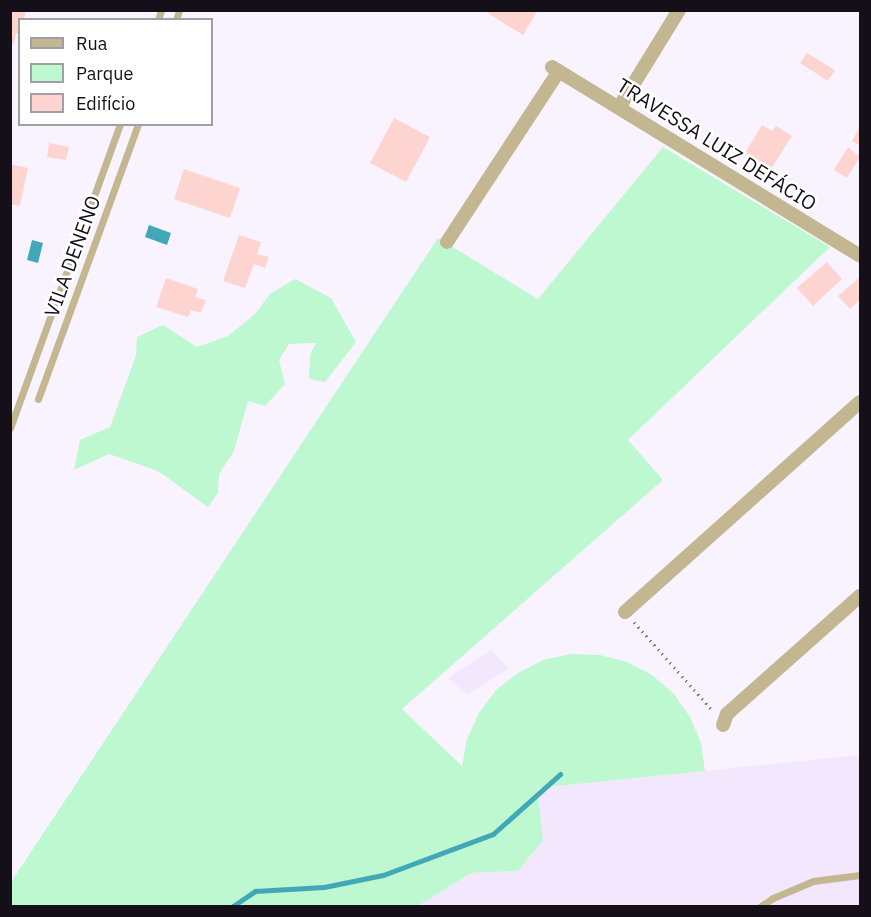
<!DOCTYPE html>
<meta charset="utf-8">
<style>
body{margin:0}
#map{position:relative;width:871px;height:917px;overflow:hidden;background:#f9f3ff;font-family:"IBM Plex Sans",sans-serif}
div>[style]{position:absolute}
.built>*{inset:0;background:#f2e7fc}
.green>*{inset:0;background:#bef8d0}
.water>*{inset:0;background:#41a8b7}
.stream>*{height:5px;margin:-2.5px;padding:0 2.5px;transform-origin:2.5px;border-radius:2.5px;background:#41a8b7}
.building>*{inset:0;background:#fed4d0}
.path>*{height:3px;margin-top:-1.5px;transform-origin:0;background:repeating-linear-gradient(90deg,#807b85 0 1.5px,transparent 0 6px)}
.service>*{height:7px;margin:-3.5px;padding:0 3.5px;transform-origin:3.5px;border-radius:3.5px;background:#c2b791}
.minor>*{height:14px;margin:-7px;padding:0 7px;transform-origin:7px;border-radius:7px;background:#c2b791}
span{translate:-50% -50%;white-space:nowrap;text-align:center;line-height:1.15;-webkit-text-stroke:5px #fff;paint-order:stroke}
.street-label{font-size:20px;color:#140f19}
.frame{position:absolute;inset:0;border:12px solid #140f19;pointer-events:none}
.legend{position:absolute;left:18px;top:18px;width:195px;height:108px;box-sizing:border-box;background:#fff;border:2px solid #a19fa3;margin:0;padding:8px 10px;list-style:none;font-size:18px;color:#140f19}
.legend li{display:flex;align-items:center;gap:12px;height:30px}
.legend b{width:30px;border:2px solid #a19fa3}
</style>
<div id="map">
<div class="built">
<div style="clip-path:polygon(491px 650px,509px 668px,467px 695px,448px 678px)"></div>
<div style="clip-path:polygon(860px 755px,860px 906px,418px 906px,471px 873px,518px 871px,543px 840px,536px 788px)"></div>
</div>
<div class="green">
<div style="clip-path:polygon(663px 147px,830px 247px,628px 440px,663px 480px,402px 709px,462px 766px,467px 739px,479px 713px,496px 690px,518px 673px,543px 660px,571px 654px,600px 655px,627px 662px,652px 675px,674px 694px,690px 717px,701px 743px,705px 771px,537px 788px,543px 840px,518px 871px,471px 873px,418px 906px,11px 906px,11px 882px,438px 238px,538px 299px)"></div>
<div style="clip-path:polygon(295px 279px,331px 298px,356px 342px,325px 382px,309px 379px,310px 355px,316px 343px,289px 344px,279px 360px,285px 384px,265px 406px,248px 401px,234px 451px,219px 474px,218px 493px,208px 507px,158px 471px,109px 454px,74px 470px,80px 440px,110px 427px,136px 355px,137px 337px,163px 325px,197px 347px,228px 336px,255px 314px,270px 294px)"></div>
</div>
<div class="water">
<div style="clip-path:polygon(149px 225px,171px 233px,167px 245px,145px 237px)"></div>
<div style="clip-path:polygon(32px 240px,43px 243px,38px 263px,27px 260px)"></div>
</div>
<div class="stream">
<div style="left:233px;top:906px;width:27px;rotate:-34deg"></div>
<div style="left:255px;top:891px;width:69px;rotate:-3.3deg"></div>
<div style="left:324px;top:887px;width:60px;rotate:-11.5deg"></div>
<div style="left:383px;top:875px;width:117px;rotate:-20.4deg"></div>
<div style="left:493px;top:834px;width:90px;rotate:-41.8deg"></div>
</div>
<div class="building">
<div style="clip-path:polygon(12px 10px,26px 10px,24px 20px,20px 20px,20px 34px,16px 33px,14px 44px,10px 43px)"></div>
<div style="clip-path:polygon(483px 10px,538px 10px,523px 35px)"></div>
<div style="clip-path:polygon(807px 53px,835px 70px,828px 81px,800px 63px)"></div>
<div style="clip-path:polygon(394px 118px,430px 137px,406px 182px,370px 163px)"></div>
<div style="clip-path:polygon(762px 125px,772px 131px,776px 126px,792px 136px,771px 169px,745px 153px)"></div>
<div style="clip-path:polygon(860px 126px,860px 146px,852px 141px)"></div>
<div style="clip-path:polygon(49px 143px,69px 147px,66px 160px,47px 157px)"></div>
<div style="clip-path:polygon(848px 147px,860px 157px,847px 178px,834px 170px)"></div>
<div style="clip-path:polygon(10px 164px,28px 168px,20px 206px,10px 204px)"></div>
<div style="clip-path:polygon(184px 169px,240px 188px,230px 218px,174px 199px)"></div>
<div style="clip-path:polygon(239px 235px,261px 242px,257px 254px,269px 257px,265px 268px,254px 264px,245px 288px,223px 281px)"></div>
<div style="clip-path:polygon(827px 262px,842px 279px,813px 306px,797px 288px)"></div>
<div style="clip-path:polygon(860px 277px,860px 300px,850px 309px,838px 296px)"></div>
<div style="clip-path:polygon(166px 278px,198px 289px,195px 297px,206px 300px,201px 313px,191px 310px,188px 317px,156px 307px)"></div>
</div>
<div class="path">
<div style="left:634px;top:622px;width:119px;rotate:48.4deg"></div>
</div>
<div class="service">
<div style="left:158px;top:20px;width:10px;rotate:-73deg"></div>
<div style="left:176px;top:20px;width:10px;rotate:-73deg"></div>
<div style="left:38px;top:399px;width:293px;rotate:-70deg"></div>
<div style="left:10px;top:428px;width:323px;rotate:-70.1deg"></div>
<div style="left:761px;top:906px;width:14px;rotate:-34deg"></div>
<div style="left:773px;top:898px;width:43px;rotate:-23deg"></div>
<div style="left:813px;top:881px;width:47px;rotate:-7.3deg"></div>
</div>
<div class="minor">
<div style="left:552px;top:67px;width:361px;rotate:31.5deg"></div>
<div style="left:620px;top:106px;width:113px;rotate:-58.4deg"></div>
<div style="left:447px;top:242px;width:204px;rotate:-56.8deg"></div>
<div style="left:625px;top:612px;width:315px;rotate:-41.8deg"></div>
<div style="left:723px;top:725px;width:12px;rotate:-70deg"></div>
<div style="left:727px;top:714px;width:178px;rotate:-41.6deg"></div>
</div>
<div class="street-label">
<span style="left:717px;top:144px;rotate:32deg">TRAVESSA LUIZ DEFÁCIO</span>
<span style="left:72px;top:256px;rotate:-70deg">VILA DENENO</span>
</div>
<div class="frame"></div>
<ul class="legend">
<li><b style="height:8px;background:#c2b791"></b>Rua</li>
<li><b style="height:16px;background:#bef8d0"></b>Parque</li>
<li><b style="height:16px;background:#fed4d0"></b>Edifício</li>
</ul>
</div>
